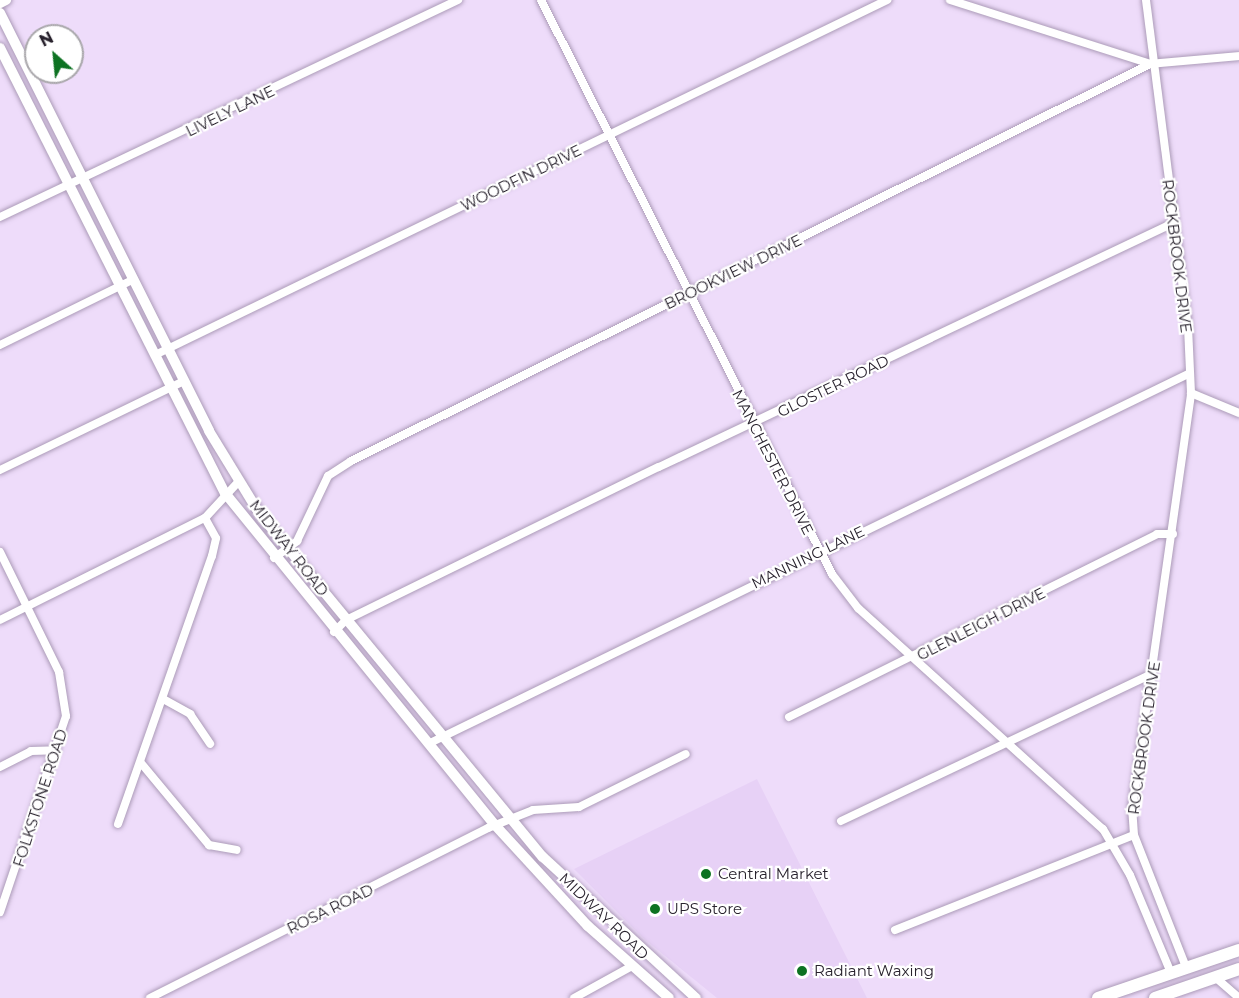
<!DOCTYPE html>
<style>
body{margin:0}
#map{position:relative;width:1239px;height:998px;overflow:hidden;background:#eedcfa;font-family:Montserrat,sans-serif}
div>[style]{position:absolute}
.built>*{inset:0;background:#e7d1f6}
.roads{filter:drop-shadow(0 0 2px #ac9bb8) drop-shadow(0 0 2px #ac9bb8)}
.street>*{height:8px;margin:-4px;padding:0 4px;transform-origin:4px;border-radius:4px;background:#fff}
.secondary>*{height:10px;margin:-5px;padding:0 5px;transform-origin:5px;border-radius:5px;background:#fff}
.primary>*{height:12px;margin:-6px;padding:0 6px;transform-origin:6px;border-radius:6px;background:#fff}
.dots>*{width:16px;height:16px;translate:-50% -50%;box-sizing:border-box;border:3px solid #fff;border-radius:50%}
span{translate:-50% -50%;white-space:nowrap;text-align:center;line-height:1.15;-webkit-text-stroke:4.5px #fff;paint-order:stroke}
.street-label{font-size:15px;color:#28222d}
.poi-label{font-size:15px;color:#28222d}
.left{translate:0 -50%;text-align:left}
.north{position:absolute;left:24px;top:24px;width:60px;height:60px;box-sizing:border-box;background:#fff;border:2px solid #a9a7ab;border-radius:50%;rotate:333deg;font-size:16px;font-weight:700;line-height:24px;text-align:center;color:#28222d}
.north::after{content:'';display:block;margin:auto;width:21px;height:27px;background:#0d7222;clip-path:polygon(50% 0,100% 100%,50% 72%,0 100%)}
</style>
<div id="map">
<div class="built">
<div style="clip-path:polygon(757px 779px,867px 998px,717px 998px,643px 938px,574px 869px)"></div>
</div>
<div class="roads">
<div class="street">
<div style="left:541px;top:0;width:644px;rotate:63.12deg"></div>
<div style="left:832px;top:574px;width:43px;rotate:52.6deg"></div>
<div style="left:858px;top:608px;width:330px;rotate:42.1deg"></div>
<div style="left:1103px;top:829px;width:53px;rotate:59.6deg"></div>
<div style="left:1130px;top:875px;width:106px;rotate:67.3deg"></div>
<div style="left:950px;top:0;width:210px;rotate:17.7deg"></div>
<div style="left:0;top:217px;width:507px;rotate:-25.35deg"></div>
<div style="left:0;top:345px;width:149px;rotate:-26.2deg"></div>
<div style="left:155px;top:355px;width:814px;rotate:-25.87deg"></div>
<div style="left:1191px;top:393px;width:52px;rotate:22.6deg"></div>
<div style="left:0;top:470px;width:204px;rotate:-25.8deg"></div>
<div style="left:205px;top:518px;width:50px;rotate:-47.4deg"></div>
<div style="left:0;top:552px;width:134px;rotate:63.8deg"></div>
<div style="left:59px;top:672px;width:45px;rotate:81deg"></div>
<div style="left:66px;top:716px;width:207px;rotate:108.6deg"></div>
<div style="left:274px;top:558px;width:29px;rotate:-36deg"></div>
<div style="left:297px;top:541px;width:72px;rotate:-64.5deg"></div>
<div style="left:328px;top:476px;width:27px;rotate:-33deg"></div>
<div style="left:351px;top:461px;width:892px;rotate:-26.42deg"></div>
<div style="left:1150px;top:64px;width:89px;rotate:-5.1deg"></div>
<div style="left:0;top:620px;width:229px;rotate:-26.5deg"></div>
<div style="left:334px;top:632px;width:17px;rotate:-45deg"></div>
<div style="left:346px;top:620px;width:348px;rotate:-26.1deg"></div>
<div style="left:659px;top:467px;width:569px;rotate:-25.39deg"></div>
<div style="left:165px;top:700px;width:29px;rotate:29deg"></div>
<div style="left:190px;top:714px;width:36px;rotate:56deg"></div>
<div style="left:789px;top:717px;width:411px;rotate:-26.4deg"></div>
<div style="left:1157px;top:534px;width:16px"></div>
<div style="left:430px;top:743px;width:843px;rotate:-25.96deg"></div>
<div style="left:141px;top:763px;width:107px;rotate:50.3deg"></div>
<div style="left:209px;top:845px;width:28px;rotate:10deg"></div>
<div style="left:0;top:767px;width:35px;rotate:-27deg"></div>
<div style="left:31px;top:751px;width:25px;rotate:-2deg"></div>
<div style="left:841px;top:821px;width:344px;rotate:-25.3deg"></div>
<div style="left:118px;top:824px;width:284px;rotate:-70.7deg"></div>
<div style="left:212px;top:556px;width:18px;rotate:-77deg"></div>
<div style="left:216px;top:538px;width:23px;rotate:-119deg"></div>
<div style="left:1134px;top:835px;width:142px;rotate:68.5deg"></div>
<div style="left:895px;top:930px;width:257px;rotate:-21.7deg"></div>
<div style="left:1134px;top:835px;width:26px;rotate:-94deg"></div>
<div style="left:1132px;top:809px;width:420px;rotate:-81.9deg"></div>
<div style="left:1191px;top:393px;width:65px;rotate:-92.6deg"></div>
<div style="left:1188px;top:328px;width:331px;rotate:-97.3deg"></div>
<div style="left:1215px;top:977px;width:32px;rotate:41deg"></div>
<div style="left:150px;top:998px;width:378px;rotate:-26.7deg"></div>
<div style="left:488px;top:828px;width:48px;rotate:-21.8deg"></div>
<div style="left:533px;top:810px;width:46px;rotate:-3.7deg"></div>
<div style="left:579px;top:807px;width:119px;rotate:-26.4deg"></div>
<div style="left:574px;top:998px;width:66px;rotate:-28.9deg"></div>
</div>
<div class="secondary">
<div style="left:0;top:3px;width:7px;rotate:-27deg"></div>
<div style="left:0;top:13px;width:467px;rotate:63.4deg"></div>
<div style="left:209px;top:431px;width:96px;rotate:58.6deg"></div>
<div style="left:259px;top:513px;width:446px;rotate:50.5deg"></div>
<div style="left:543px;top:857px;width:208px;rotate:42.7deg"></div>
<div style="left:0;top:48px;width:499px;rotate:63.2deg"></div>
<div style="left:225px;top:493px;width:428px;rotate:50.9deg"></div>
<div style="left:495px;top:825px;width:137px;rotate:47.4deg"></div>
<div style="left:588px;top:926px;width:108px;rotate:41.6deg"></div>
</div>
<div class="primary">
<div style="left:1098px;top:998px;width:149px;rotate:-18.8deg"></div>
<div style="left:1155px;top:998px;width:89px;rotate:-19deg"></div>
</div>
</div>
<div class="dots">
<div style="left:706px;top:874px;background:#0d7222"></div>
<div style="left:655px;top:909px;background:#0d7222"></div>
<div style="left:802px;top:971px;background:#0d7222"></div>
</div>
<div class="street-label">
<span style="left:230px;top:111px;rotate:-26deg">LIVELY LANE</span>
<span style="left:521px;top:178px;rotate:-26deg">WOODFIN DRIVE</span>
<span style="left:1177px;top:256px;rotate:83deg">ROCKBROOK DRIVE</span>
<span style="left:733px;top:272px;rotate:-26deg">BROOKVIEW DRIVE</span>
<span style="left:833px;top:386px;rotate:-26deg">GLOSTER ROAD</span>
<span style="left:773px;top:462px;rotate:63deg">MANCHESTER DRIVE</span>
<span style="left:289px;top:548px;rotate:52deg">MIDWAY ROAD</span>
<span style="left:808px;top:557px;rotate:-26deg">MANNING LANE</span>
<span style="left:981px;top:624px;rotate:-27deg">GLENLEIGH DRIVE</span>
<span style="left:1144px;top:738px;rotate:-82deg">ROCKBROOK DRIVE</span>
<span style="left:40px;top:798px;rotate:-72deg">FOLKSTONE ROAD</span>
<span style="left:330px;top:909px;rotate:-26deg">ROSA ROAD</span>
<span style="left:604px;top:916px;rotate:44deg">MIDWAY ROAD</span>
</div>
<div class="poi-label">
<span class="left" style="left:718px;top:874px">Central Market</span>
<span class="left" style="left:667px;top:909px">UPS Store</span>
<span class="left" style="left:814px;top:971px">Radiant Waxing</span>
</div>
<div class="north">N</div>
</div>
